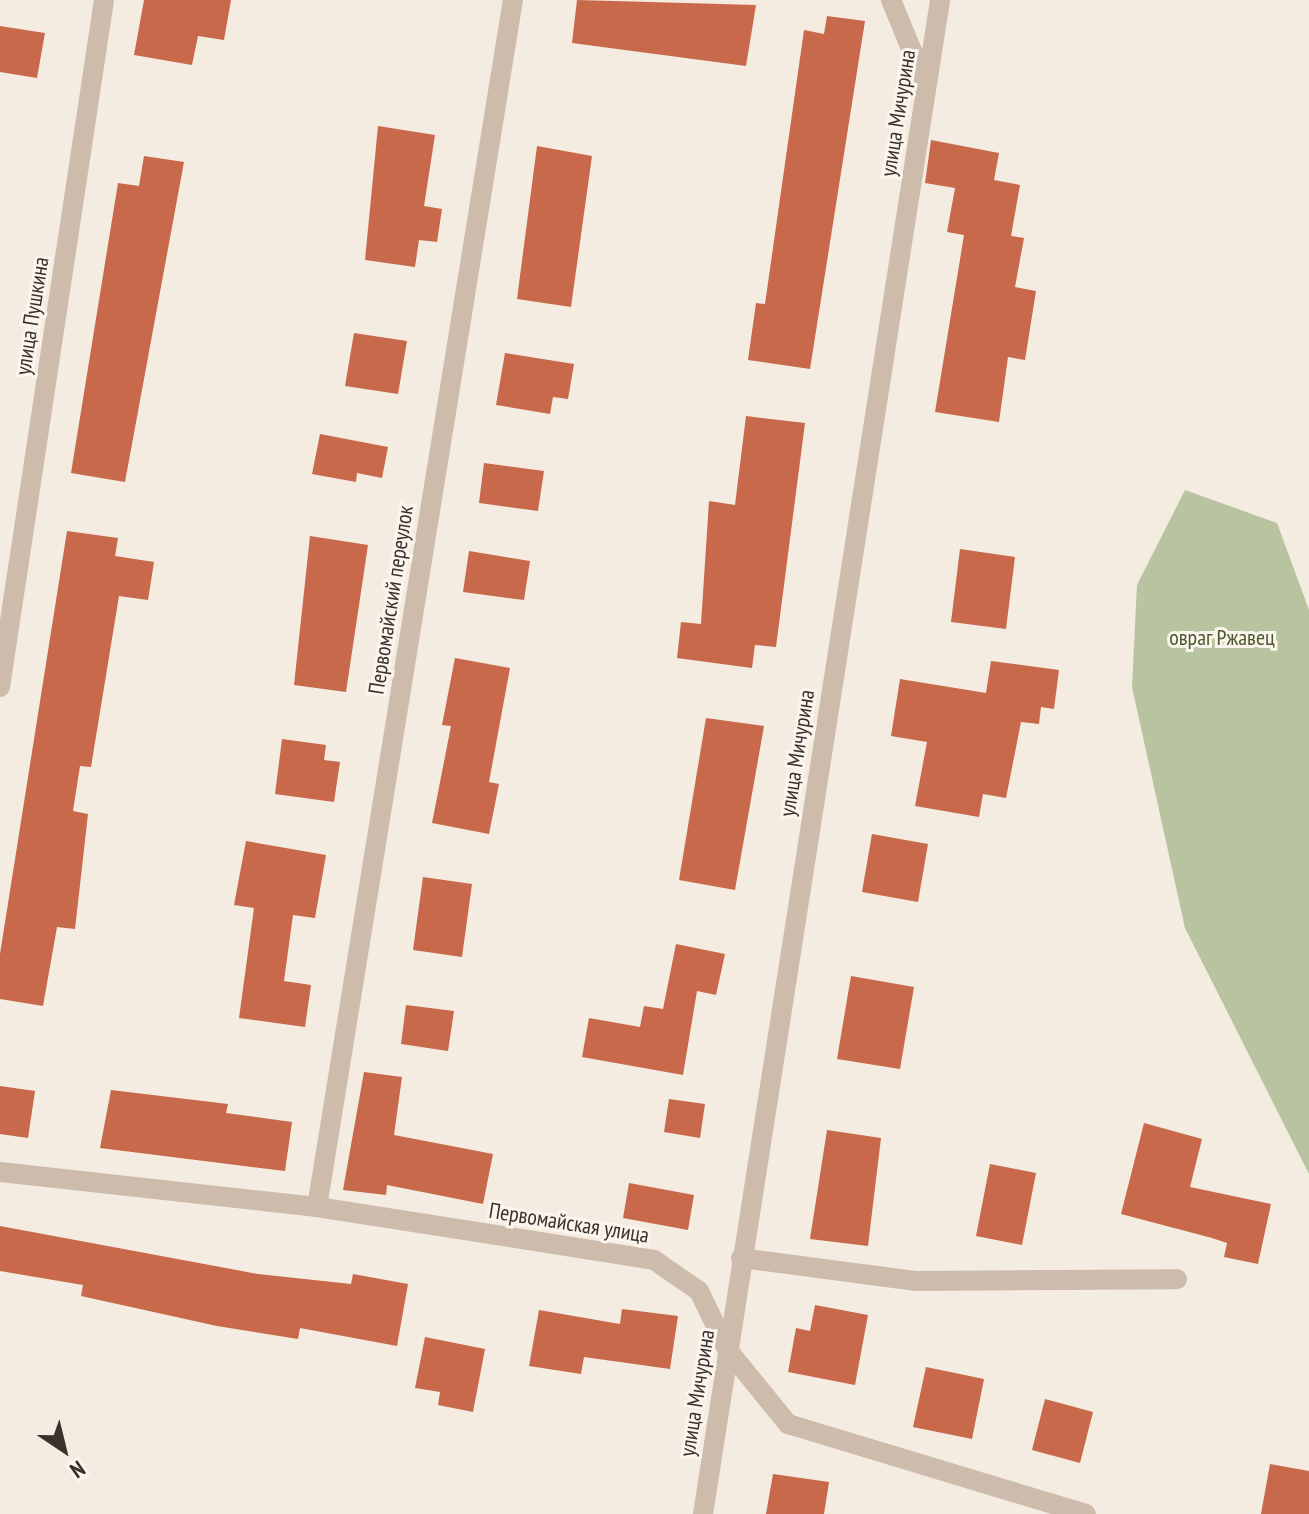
<!DOCTYPE html>
<meta charset="utf-8">
<style>
body{margin:0}
#map{position:relative;width:1309px;height:1514px;overflow:hidden;background:#f4ebe1;font-family:"PT Sans Narrow",sans-serif}
div>[style]{position:absolute}
.green>*{inset:0;background:#b8c4a0}
.building>*{inset:0;background:#c8694b}
.minor>*{height:20px;margin:-10px;padding:0 10px;transform-origin:10px;border-radius:10px;background:#cdbbac}
span{translate:-50% -50%;white-space:nowrap;text-align:center;line-height:1.15;-webkit-text-stroke:6px #fbf5ee;paint-order:stroke}
.street-label{font-size:22px;color:#3b302b}
.park-label{font-size:22px;color:#4a5a2e}
.north{position:absolute;left:24px;top:1410px;width:80px;height:80px;-webkit-text-stroke:6px #fbf5ee;paint-order:stroke;rotate:145deg;font-size:22px;font-weight:700;line-height:32px;text-align:center;color:#3b302b}
.north::after{content:'';display:block;margin:auto;width:28px;height:36px;background:#3b302b;clip-path:polygon(50% 0,100% 100%,50% 72%,0 100%)}
</style>
<div id="map">
<div class="green">
<div style="clip-path:polygon(1185px 490px,1277px 523px,1309px 610px,1309px 1174px,1185px 928px,1132px 687px,1137px 585px)"></div>
</div>
<div class="building">
<div style="clip-path:polygon(144px 0,231px 0,224px 40px,198px 36px,192px 65px,134px 55px)"></div>
<div style="clip-path:polygon(577px 0,756px 5px,746px 66px,572px 43px)"></div>
<div style="clip-path:polygon(827px 16px,865px 21px,810px 369px,748px 360px,756px 303px,765px 304px,804px 30px,824px 34px)"></div>
<div style="clip-path:polygon(0 26px,45px 33px,37px 78px,0 72px)"></div>
<div style="clip-path:polygon(378px 126px,435px 135px,424px 206px,442px 209px,437px 242px,419px 240px,415px 267px,365px 260px)"></div>
<div style="clip-path:polygon(931px 140px,999px 153px,994px 180px,1020px 185px,1011px 236px,1024px 238px,1015px 287px,1036px 291px,1025px 360px,1008px 357px,999px 422px,935px 412px,964px 235px,947px 232px,955px 188px,925px 183px)"></div>
<div style="clip-path:polygon(537px 146px,592px 156px,571px 307px,517px 299px)"></div>
<div style="clip-path:polygon(144px 156px,184px 162px,125px 482px,71px 473px,118px 183px,139px 186px)"></div>
<div style="clip-path:polygon(354px 333px,407px 341px,398px 394px,345px 386px)"></div>
<div style="clip-path:polygon(505px 353px,574px 364px,568px 399px,553px 397px,550px 414px,496px 405px)"></div>
<div style="clip-path:polygon(746px 416px,805px 423px,776px 647px,755px 645px,752px 668px,677px 658px,681px 622px,701px 624px,709px 501px,735px 505px)"></div>
<div style="clip-path:polygon(320px 434px,388px 447px,382px 478px,357px 473px,356px 482px,312px 474px)"></div>
<div style="clip-path:polygon(484px 463px,544px 471px,538px 511px,479px 503px)"></div>
<div style="clip-path:polygon(67px 531px,118px 538px,115px 556px,154px 562px,148px 600px,119px 596px,91px 767px,80px 766px,73px 811px,88px 814px,75px 929px,57px 927px,43px 1006px,0 999px,0 954px)"></div>
<div style="clip-path:polygon(310px 536px,368px 545px,346px 692px,294px 685px)"></div>
<div style="clip-path:polygon(960px 549px,1015px 557px,1006px 629px,951px 622px)"></div>
<div style="clip-path:polygon(469px 551px,530px 561px,524px 600px,463px 592px)"></div>
<div style="clip-path:polygon(455px 658px,510px 668px,489px 782px,499px 784px,489px 834px,432px 823px,451px 726px,442px 725px)"></div>
<div style="clip-path:polygon(991px 661px,1059px 670px,1054px 709px,1041px 707px,1039px 724px,1021px 722px,1006px 798px,983px 794px,979px 817px,915px 806px,927px 742px,891px 736px,900px 679px,986px 693px)"></div>
<div style="clip-path:polygon(706px 718px,764px 726px,735px 890px,679px 880px)"></div>
<div style="clip-path:polygon(282px 739px,326px 745px,324px 760px,340px 762px,334px 802px,275px 794px)"></div>
<div style="clip-path:polygon(872px 834px,928px 844px,918px 902px,862px 892px)"></div>
<div style="clip-path:polygon(246px 841px,326px 855px,315px 918px,293px 915px,284px 981px,311px 985px,305px 1027px,239px 1018px,254px 908px,234px 905px)"></div>
<div style="clip-path:polygon(423px 877px,472px 884px,462px 957px,413px 950px)"></div>
<div style="clip-path:polygon(676px 944px,725px 954px,716px 995px,697px 991px,683px 1075px,582px 1057px,589px 1018px,640px 1027px,644px 1006px,663px 1009px)"></div>
<div style="clip-path:polygon(851px 976px,914px 987px,900px 1069px,837px 1059px)"></div>
<div style="clip-path:polygon(406px 1005px,454px 1011px,448px 1051px,401px 1044px)"></div>
<div style="clip-path:polygon(364px 1072px,402px 1077px,394px 1135px,493px 1154px,483px 1204px,387px 1185px,386px 1195px,343px 1190px)"></div>
<div style="clip-path:polygon(0 1086px,35px 1091px,28px 1138px,0 1134px)"></div>
<div style="clip-path:polygon(111px 1090px,228px 1104px,226px 1113px,292px 1122px,285px 1171px,100px 1148px)"></div>
<div style="clip-path:polygon(669px 1099px,705px 1104px,700px 1138px,664px 1132px)"></div>
<div style="clip-path:polygon(1144px 1123px,1202px 1139px,1190px 1187px,1271px 1204px,1258px 1264px,1224px 1257px,1227px 1243px,1212px 1238px,1121px 1214px)"></div>
<div style="clip-path:polygon(827px 1130px,881px 1138px,868px 1246px,810px 1239px)"></div>
<div style="clip-path:polygon(990px 1164px,1036px 1173px,1022px 1245px,976px 1236px)"></div>
<div style="clip-path:polygon(629px 1183px,694px 1195px,688px 1230px,623px 1218px)"></div>
<div style="clip-path:polygon(0 1226px,258px 1274px,351px 1284px,353px 1274px,408px 1284px,397px 1346px,300px 1328px,298px 1339px,217px 1326px,81px 1296px,83px 1285px,0 1271px)"></div>
<div style="clip-path:polygon(815px 1305px,868px 1315px,855px 1385px,788px 1372px,796px 1328px,810px 1331px)"></div>
<div style="clip-path:polygon(622px 1309px,678px 1316px,670px 1369px,584px 1357px,581px 1374px,529px 1366px,539px 1310px,620px 1324px)"></div>
<div style="clip-path:polygon(425px 1337px,485px 1349px,473px 1412px,438px 1405px,440px 1392px,415px 1388px)"></div>
<div style="clip-path:polygon(926px 1367px,984px 1379px,972px 1439px,913px 1427px)"></div>
<div style="clip-path:polygon(1045px 1399px,1093px 1412px,1080px 1463px,1032px 1450px)"></div>
<div style="clip-path:polygon(1270px 1464px,1309px 1471px,1309px 1514px,1261px 1514px)"></div>
<div style="clip-path:polygon(773px 1474px,829px 1482px,824px 1514px,766px 1514px)"></div>
</div>
<div class="minor">
<div style="left:891px;top:0;width:87px;rotate:67.6deg"></div>
<div style="left:0;top:687px;width:695px;rotate:-81.39deg"></div>
<div style="left:0;top:1172px;width:319px;rotate:6.3deg"></div>
<div style="left:317px;top:1207px;width:341px;rotate:8.9deg"></div>
<div style="left:654px;top:1260px;width:55px;rotate:34.6deg"></div>
<div style="left:699px;top:1291px;width:64px;rotate:64.2deg"></div>
<div style="left:727px;top:1349px;width:97px;rotate:50.9deg"></div>
<div style="left:788px;top:1424px;width:311px;rotate:16.8deg"></div>
<div style="left:317px;top:1207px;width:1223px;rotate:-80.78deg"></div>
<div style="left:741px;top:1258px;width:177px;rotate:7.5deg"></div>
<div style="left:916px;top:1281px;width:261px;rotate:-0.4deg"></div>
<div style="left:703px;top:1514px;width:1532px;rotate:-81.1deg"></div>
</div>
<div class="street-label">
<span style="left:898px;top:113px;rotate:-81deg">улица Мичурина</span>
<span style="left:32px;top:316px;rotate:-81deg">улица Пушкина</span>
<span style="left:391px;top:600px;rotate:-81deg">Первомайский переулок</span>
<span style="left:797px;top:753px;rotate:-81deg">улица Мичурина</span>
<span style="left:569px;top:1223px;rotate:9deg">Первомайская улица</span>
<span style="left:697px;top:1393px;rotate:-81deg">улица Мичурина</span>
</div>
<div class="park-label">
<span style="left:1222px;top:638px">овраг Ржавец</span>
</div>
<div class="north">N</div>
</div>
